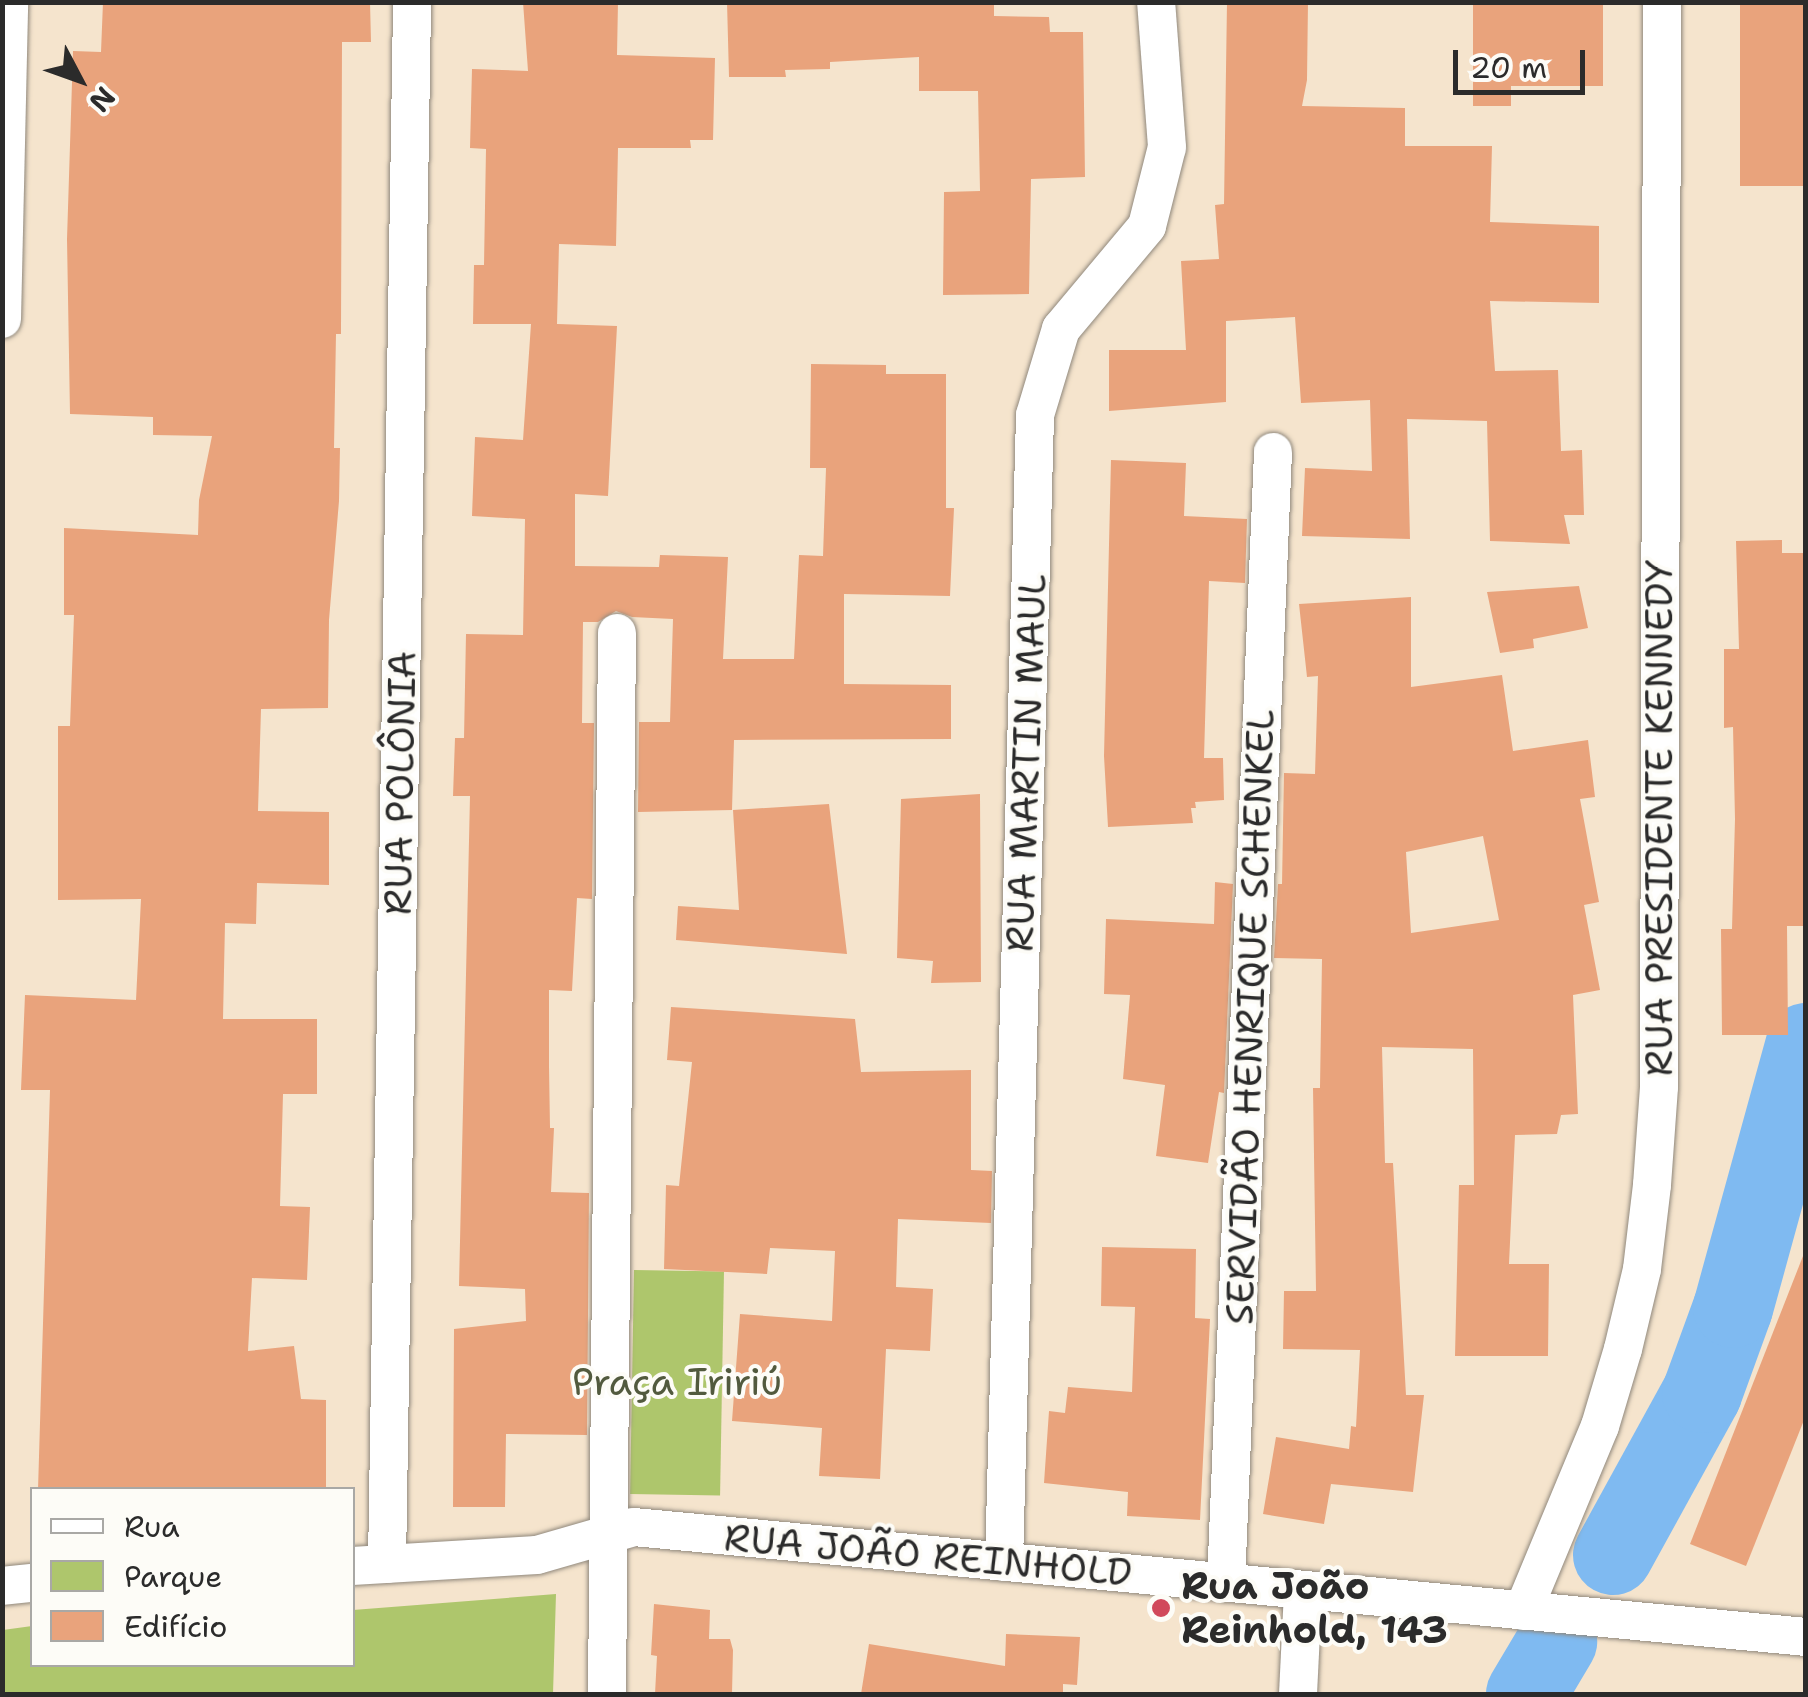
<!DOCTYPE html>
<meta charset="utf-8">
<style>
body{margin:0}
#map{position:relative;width:1808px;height:1697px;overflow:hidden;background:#f5e4cd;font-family:"Shantell Sans",sans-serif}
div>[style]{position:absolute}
.green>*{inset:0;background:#aec66c;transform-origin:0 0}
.river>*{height:80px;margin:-40px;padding:0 40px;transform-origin:40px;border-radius:40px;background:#7fbaf1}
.building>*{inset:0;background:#e9a37c;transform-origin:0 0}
.roads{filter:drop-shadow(0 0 2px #90887c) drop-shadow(0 0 2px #90887c)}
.minor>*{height:38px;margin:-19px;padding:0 19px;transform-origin:19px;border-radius:19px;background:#fff}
.dots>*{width:28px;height:28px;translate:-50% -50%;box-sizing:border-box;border:5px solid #fdfcf7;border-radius:50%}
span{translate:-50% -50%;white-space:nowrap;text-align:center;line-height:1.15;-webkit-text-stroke:8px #fdfcf7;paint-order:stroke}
.street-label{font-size:38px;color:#2b2b2b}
.park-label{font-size:38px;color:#525a3e}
.poi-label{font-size:38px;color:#2b2b2b;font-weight:700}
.left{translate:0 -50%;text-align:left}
.frame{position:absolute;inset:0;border:5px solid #2b2b2b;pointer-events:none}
.legend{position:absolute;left:30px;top:1487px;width:325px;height:180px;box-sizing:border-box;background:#fdfcf7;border:2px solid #a9a8a5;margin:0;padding:12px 18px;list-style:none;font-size:30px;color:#2b2b2b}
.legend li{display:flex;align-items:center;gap:20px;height:50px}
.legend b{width:50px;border:2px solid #a9a8a5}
.north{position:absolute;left:30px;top:30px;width:100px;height:100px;-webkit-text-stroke:8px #fdfcf7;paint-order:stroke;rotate:131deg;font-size:28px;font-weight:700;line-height:40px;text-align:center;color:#2b2b2b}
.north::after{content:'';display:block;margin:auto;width:35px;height:45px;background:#2b2b2b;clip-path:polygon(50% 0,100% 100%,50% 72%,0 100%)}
.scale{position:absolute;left:1453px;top:50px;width:132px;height:45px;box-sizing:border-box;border:5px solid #2b2b2b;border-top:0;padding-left:12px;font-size:30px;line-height:35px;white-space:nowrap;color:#2b2b2b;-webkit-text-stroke:8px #fdfcf7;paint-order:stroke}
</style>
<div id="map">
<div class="green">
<i style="left:634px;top:1270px;width:90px;height:224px;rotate:1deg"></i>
<i style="clip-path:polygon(556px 1594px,553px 1694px,3px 1694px,3px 1630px,32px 1626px,32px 1664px,352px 1664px,353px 1610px)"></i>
</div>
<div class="river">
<i style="left:1613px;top:1555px;width:185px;rotate:-61.2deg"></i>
<i style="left:1702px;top:1393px;width:90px;rotate:-70deg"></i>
<i style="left:1733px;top:1308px;width:275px;rotate:-74.6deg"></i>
<i style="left:1526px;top:1694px;width:61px;rotate:-59.2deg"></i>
</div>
<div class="building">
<i style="clip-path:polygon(103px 2px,370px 2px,371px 42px,342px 42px,341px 334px,336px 334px,334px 448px,340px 448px,339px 501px,329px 620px,328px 708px,261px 709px,258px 811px,329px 812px,329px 885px,257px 883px,256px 924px,225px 923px,223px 1019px,317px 1019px,317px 1094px,283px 1094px,280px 1206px,310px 1207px,307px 1280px,252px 1278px,248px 1351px,294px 1346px,301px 1399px,326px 1400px,326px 1490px,38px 1490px,50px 1090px,21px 1090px,25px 995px,136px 1000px,141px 899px,58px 900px,58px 726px,70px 726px,74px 615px,64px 615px,64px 528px,198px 535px,199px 500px,212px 436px,153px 435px,153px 417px,70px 414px,67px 239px,73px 51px,101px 52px)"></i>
<i style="clip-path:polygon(523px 2px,618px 2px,617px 55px,715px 58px,713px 140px,690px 140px,691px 148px,618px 148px,616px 246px,559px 244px,557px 324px,617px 326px,608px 496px,575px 494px,575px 566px,659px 567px,660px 555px,728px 557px,723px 659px,794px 659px,799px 555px,823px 556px,826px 468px,810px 468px,811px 364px,886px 365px,886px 374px,946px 374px,946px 508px,954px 508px,950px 596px,844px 594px,844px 684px,951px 685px,951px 739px,734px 740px,732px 810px,638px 812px,639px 722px,670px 722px,673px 619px,632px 617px,616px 611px,598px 622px,583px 622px,582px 723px,594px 723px,592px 899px,577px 898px,572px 991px,549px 990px,549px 1066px,550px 1128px,554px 1128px,551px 1192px,589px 1193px,587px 1435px,506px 1434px,505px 1507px,453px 1507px,454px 1329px,526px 1321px,525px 1289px,459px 1286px,470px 796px,453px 796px,455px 738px,464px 738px,466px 634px,523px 635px,525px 519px,472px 516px,475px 437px,523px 440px,531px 324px,473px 324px,474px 265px,484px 265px,486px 149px,470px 148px,472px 69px,528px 71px)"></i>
<i style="clip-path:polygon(727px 2px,994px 2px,994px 16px,1049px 17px,1050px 32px,1083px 32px,1085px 177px,1031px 179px,1029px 294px,943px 295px,944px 192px,980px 191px,978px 91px,919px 91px,919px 57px,830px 62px,830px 69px,785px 70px,786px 77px,729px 77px)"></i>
<i style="clip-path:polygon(1227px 2px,1308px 2px,1307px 80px,1302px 106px,1405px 108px,1405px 146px,1492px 146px,1490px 222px,1599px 226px,1599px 303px,1490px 301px,1495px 371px,1558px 370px,1561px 451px,1582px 450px,1584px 515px,1564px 515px,1570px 544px,1490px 541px,1487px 421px,1407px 419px,1410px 539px,1302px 536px,1305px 468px,1372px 471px,1370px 400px,1301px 403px,1295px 317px,1226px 321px,1226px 402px,1109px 411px,1109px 350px,1186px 350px,1181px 261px,1219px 259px,1215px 205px,1224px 204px)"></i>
<i style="clip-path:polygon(1473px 2px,1603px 2px,1603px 86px,1511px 86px,1511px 106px,1473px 106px)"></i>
<i style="left:1740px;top:2px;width:66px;height:184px"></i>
<i style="clip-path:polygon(1111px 460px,1186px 463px,1184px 516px,1247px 519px,1245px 583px,1209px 581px,1204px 758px,1223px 758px,1224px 800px,1195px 802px,1196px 808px,1191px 808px,1193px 823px,1108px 827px,1104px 756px)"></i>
<i style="clip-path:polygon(1782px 540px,1782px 553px,1806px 553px,1806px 926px,1787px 926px,1788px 1035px,1722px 1035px,1721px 929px,1732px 929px,1735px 819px,1733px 727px,1724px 728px,1724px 649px,1739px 649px,1736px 541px)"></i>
<i style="clip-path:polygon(1579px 586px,1588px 628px,1533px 639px,1534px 648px,1500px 653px,1487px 592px)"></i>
<i style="clip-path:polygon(evenodd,1411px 597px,1411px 687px,1502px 675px,1513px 751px,1588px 740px,1595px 797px,1580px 799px,1599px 902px,1584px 905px,1600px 990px,1573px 995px,1578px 1114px,1561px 1115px,1557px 1134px,1515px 1135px,1509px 1264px,1549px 1264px,1548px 1356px,1455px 1356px,1459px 1185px,1474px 1185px,1473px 1049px,1382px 1047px,1385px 1163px,1393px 1163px,1406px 1395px,1424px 1395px,1413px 1492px,1331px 1484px,1324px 1524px,1263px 1514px,1276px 1437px,1349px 1449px,1351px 1426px,1356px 1427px,1360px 1350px,1283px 1349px,1284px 1291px,1316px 1291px,1313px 1088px,1320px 1088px,1322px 959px,1274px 958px,1278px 884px,1282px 884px,1284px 773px,1315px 774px,1318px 676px,1307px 677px,1299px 604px,1411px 597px,1483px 836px,1499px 920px,1411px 933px,1406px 852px,1483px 836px)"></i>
<i style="clip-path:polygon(980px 794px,981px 982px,931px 983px,933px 961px,897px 958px,901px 799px)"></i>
<i style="clip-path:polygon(829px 804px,847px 954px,676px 940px,678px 906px,739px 910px,733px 810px)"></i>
<i style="clip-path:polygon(1215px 882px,1233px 884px,1224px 1093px,1219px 1092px,1208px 1163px,1156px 1156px,1165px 1085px,1123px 1079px,1130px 995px,1104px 994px,1106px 919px,1214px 924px)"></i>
<i style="clip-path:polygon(671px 1007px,855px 1019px,861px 1072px,971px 1070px,971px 1170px,992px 1171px,991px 1223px,898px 1219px,896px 1287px,933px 1289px,930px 1351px,886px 1349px,880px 1479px,819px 1476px,822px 1428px,732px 1421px,740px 1314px,832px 1321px,835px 1251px,770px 1248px,767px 1274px,664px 1269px,666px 1185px,679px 1186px,692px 1062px,667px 1060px)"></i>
<i style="clip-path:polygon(1102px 1247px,1196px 1249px,1195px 1318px,1210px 1319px,1200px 1520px,1127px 1516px,1128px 1492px,1044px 1483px,1049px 1411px,1065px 1413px,1068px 1387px,1132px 1392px,1135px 1307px,1101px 1306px)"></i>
<i style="clip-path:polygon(1803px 1256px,1806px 1415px,1746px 1566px,1690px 1544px)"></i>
<i style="clip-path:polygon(654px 1604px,710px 1610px,709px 1639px,730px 1639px,733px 1650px,732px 1694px,655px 1694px,657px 1656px,651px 1655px)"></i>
<i style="clip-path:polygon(1006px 1634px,1080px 1637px,1077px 1685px,1063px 1684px,1063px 1694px,861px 1694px,869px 1644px,1005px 1666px)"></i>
</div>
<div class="roads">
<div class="minor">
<i style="left:2px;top:319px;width:317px;rotate:-88.7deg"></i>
<i style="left:1004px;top:1562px;width:1147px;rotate:-88.45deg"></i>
<i style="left:1035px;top:415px;width:90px;rotate:-73.2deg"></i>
<i style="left:1061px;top:329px;width:134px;rotate:-50.1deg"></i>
<i style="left:1147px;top:226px;width:81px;rotate:-75.8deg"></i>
<i style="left:1167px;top:147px;width:145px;rotate:-94.3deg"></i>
<i style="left:387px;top:1564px;width:1562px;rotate:-89.08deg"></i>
<i style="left:352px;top:1566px;width:185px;rotate:-3.4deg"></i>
<i style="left:537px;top:1555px;width:101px;rotate:-16.1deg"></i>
<i style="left:634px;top:1527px;width:1177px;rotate:5.36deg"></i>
<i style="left:1226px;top:1583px;width:1132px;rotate:-87.62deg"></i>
<i style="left:2px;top:1586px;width:30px;rotate:-6deg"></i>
<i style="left:1523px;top:1611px;width:200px;rotate:-67.4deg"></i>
<i style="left:1600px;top:1426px;width:80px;rotate:-73.4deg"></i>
<i style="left:1623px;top:1349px;width:82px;rotate:-76.6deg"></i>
<i style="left:1642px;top:1269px;width:85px;rotate:-83.2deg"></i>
<i style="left:1652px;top:1185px;width:98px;rotate:-85.9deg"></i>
<i style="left:1659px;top:1087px;width:1085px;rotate:-89.84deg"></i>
<i style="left:607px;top:1694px;width:1061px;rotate:-89.46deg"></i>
<i style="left:1298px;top:1694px;width:104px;rotate:-87.2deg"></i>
</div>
</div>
<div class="dots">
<i style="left:1161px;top:1608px;background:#d1495b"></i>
</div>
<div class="street-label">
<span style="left:1026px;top:763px;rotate:-88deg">RUA MARTIN MAUL</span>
<span style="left:400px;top:783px;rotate:-89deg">RUA POLÔNIA</span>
<span style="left:1659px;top:818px;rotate:-90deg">RUA PRESIDENTE KENNEDY</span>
<span style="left:1250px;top:1017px;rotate:-88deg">SERVIDÃO HENRIQUE SCHENKEL</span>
<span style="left:928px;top:1555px;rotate:5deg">RUA JOÃO REINHOLD</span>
</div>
<div class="park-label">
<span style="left:677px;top:1382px">Praça Iririú</span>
</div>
<div class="poi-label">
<span class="left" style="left:1181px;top:1608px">Rua João<br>Reinhold, 143</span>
</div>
<div class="frame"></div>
<ul class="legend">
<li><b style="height:12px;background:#fff"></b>Rua</li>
<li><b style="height:28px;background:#aec66c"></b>Parque</li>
<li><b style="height:28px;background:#e9a37c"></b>Edifício</li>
</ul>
<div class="north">N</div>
<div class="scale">20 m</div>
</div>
